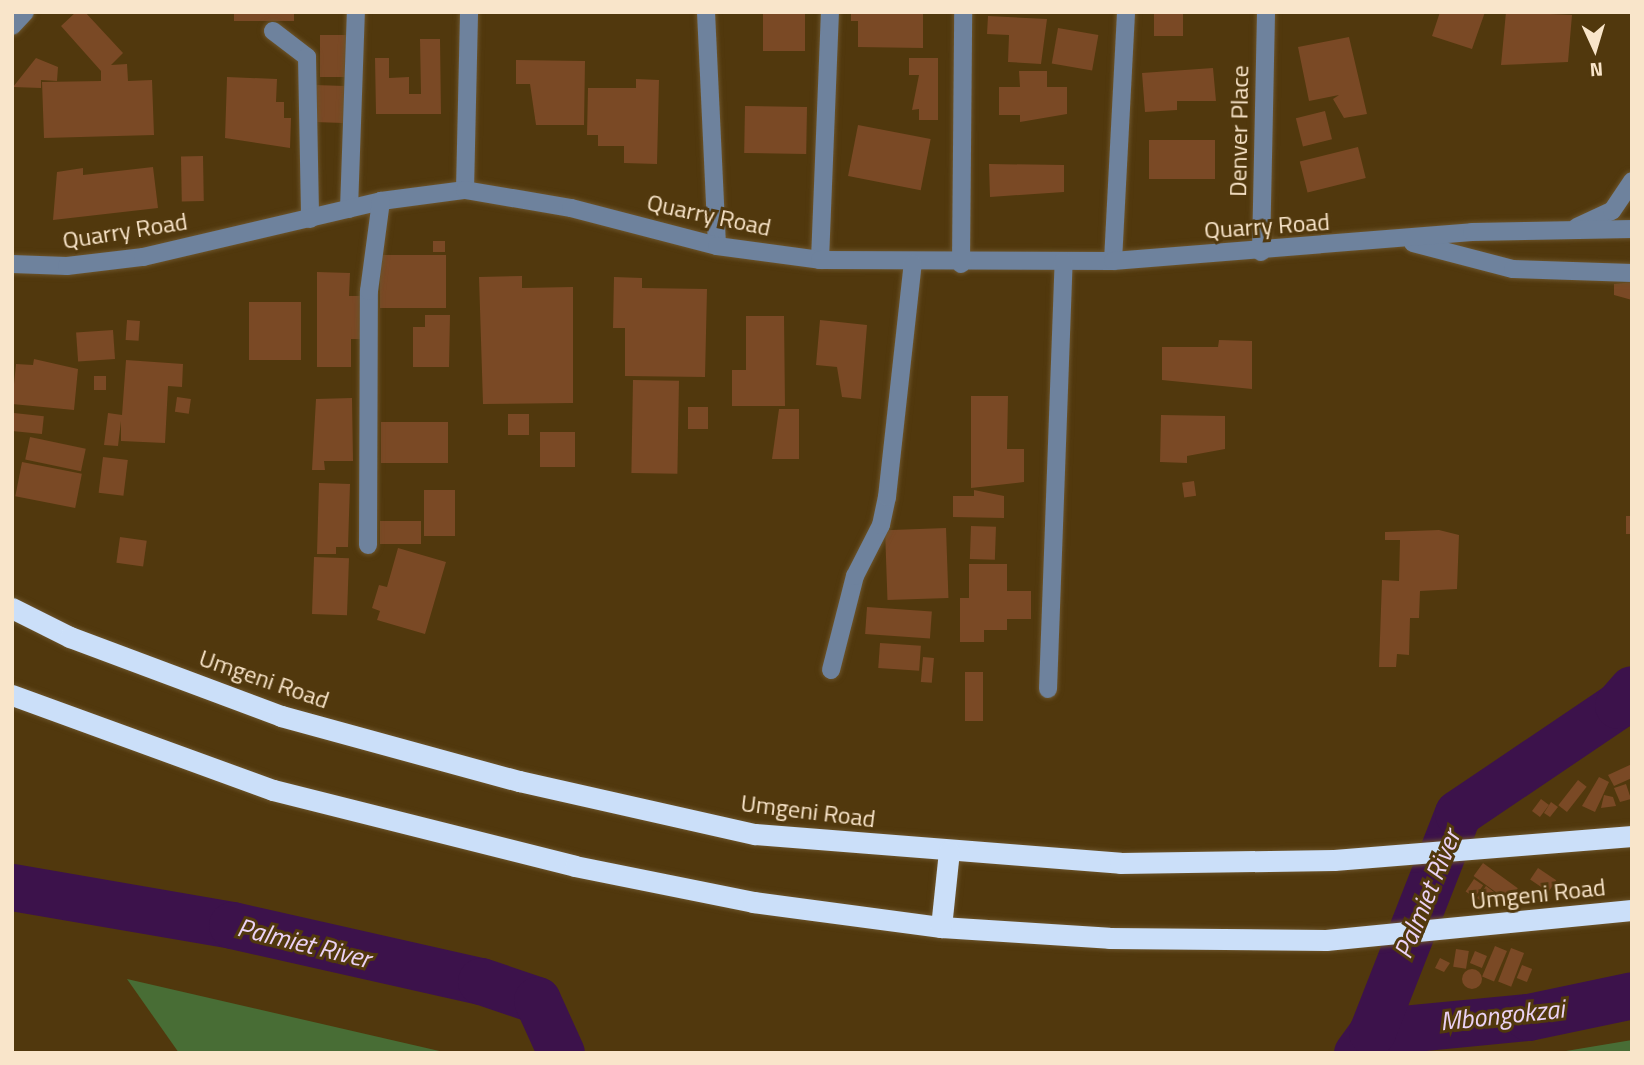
<!DOCTYPE html>
<style>
body{margin:0}
#map{position:relative;width:1644px;height:1065px;overflow:hidden;background:#51380d;font-family:"Titillium Web",sans-serif}
div>[style]{position:absolute}
.green>*{inset:0;background:#486d35}
.river>*{height:47px;margin:-23.5px;padding:0 23.5px;transform-origin:23.5px;border-radius:23.5px;background:#3c124b}
.building>*{inset:0;background:#7a4925;transform-origin:0 0}
.round{border-radius:50%}
.roads{filter:drop-shadow(0 0 2px #6c542b) drop-shadow(0 0 2px #6c542b)}
.minor>*{height:18px;margin:-9px;padding:0 9px;transform-origin:9px;border-radius:9px;background:#6e829d}
.highway>*{height:21px;margin:-10.5px;padding:0 10.5px;transform-origin:10.5px;border-radius:10.5px;background:#cbdff9}
span{translate:-50% -50%;white-space:nowrap;text-align:center;line-height:1.15;-webkit-text-stroke:6px #51380d;paint-order:stroke}
.street-label{font-size:24px;color:#f9e5ca}
.water-label{font-size:26px;color:#ebd2f5;font-style:italic}
.frame{position:absolute;inset:0;border:14px solid #f9e5ca;pointer-events:none}
.north{position:absolute;left:1560px;top:14px;width:70px;height:70px;-webkit-text-stroke:5px #51380d;paint-order:stroke;rotate:176deg;font-size:19px;font-weight:700;line-height:28px;text-align:center;color:#f9e5ca}
.north::after{content:'';display:block;margin:auto;width:24px;height:32px;background:#f9e5ca;clip-path:polygon(50% 0,100% 100%,50% 72%,0 100%)}
</style>
<div id="map">
<div class="green">
<i style="clip-path:polygon(127px 979px,448px 1053px,179px 1053px)"></i>
<i style="clip-path:polygon(1632px 1040px,1632px 1053px,1554px 1053px)"></i>
</div>
<div class="river">
<i style="left:12px;top:887px;width:223px;rotate:9.8deg"></i>
<i style="left:232px;top:925px;width:255px;rotate:12.7deg"></i>
<i style="left:481px;top:981px;width:59px;rotate:18.7deg"></i>
<i style="left:537px;top:1000px;width:58px;rotate:65.6deg"></i>
<i style="left:1372px;top:1032px;width:157px;rotate:-5.5deg"></i>
<i style="left:1528px;top:1017px;width:106px;rotate:-11.9deg"></i>
<i style="left:1357px;top:1053px;width:26px;rotate:-54deg"></i>
<i style="left:1372px;top:1032px;width:235px;rotate:-68.6deg"></i>
<i style="left:1458px;top:813px;width:193px;rotate:-34deg"></i>
<i style="left:1618px;top:705px;width:21px;rotate:-49deg"></i>
</div>
<div class="building">
<i style="clip-path:polygon(76px 12px,85px 12px,123px 53px,111px 65px,127px 64px,128px 81px,152px 80px,154px 135px,44px 138px,42px 82px,101px 81px,101px 71px,61px 26px)"></i>
<i style="left:234px;top:12px;width:60px;height:9px"></i>
<i style="left:763px;top:12px;width:42px;height:39px"></i>
<i style="clip-path:polygon(851px 12px,923px 12px,923px 48px,858px 47px,858px 21px,851px 21px)"></i>
<i style="left:1154px;top:12px;width:29px;height:24px"></i>
<i style="clip-path:polygon(1440px 12px,1485px 12px,1472px 49px,1432px 36px)"></i>
<i style="clip-path:polygon(1506px 12px,1572px 15px,1568px 62px,1501px 65px)"></i>
<i style="clip-path:polygon(988px 16px,1047px 19px,1041px 64px,1008px 62px,1009px 35px,987px 34px)"></i>
<i style="left:1058px;top:28px;width:41px;height:36px;rotate:10deg"></i>
<i style="left:320px;top:35px;width:28px;height:42px"></i>
<i style="clip-path:polygon(1349px 37px,1367px 114px,1344px 118px,1333px 99px,1339px 95px,1309px 101px,1298px 47px)"></i>
<i style="clip-path:polygon(420px 39px,440px 39px,441px 114px,376px 114px,375px 58px,389px 58px,389px 78px,409px 77px,409px 94px,421px 94px)"></i>
<i style="clip-path:polygon(36px 58px,58px 67px,57px 81px,41px 80px,41px 88px,13px 87px)"></i>
<i style="clip-path:polygon(909px 58px,938px 58px,938px 120px,919px 120px,919px 109px,912px 110px,919px 75px,909px 75px)"></i>
<i style="clip-path:polygon(516px 60px,585px 61px,584px 125px,536px 125px,530px 84px,516px 84px)"></i>
<i style="clip-path:polygon(1213px 68px,1216px 101px,1177px 101px,1177px 110px,1145px 112px,1142px 73px)"></i>
<i style="clip-path:polygon(1019px 71px,1047px 71px,1047px 87px,1067px 87px,1067px 114px,1020px 122px,1020px 115px,999px 115px,999px 87px,1020px 87px)"></i>
<i style="clip-path:polygon(227px 77px,277px 79px,276px 102px,284px 102px,284px 118px,291px 118px,290px 148px,225px 138px)"></i>
<i style="clip-path:polygon(636px 79px,659px 80px,657px 164px,624px 163px,624px 146px,598px 146px,598px 135px,587px 135px,588px 88px,636px 88px)"></i>
<i style="left:315px;top:85px;width:30px;height:37px;rotate:2deg"></i>
<i style="left:745px;top:106px;width:62px;height:47px;rotate:1deg"></i>
<i style="left:1325px;top:111px;width:29px;height:30px;rotate:76deg"></i>
<i style="left:858px;top:125px;width:74px;height:52px;rotate:11deg"></i>
<i style="left:1149px;top:140px;width:66px;height:39px"></i>
<i style="left:1358px;top:147px;width:32px;height:60px;rotate:76deg"></i>
<i style="left:203px;top:156px;width:45px;height:22px;rotate:89deg"></i>
<i style="clip-path:polygon(989px 164px,1064px 165px,1064px 192px,990px 197px)"></i>
<i style="clip-path:polygon(153px 167px,158px 208px,53px 220px,57px 172px,83px 168px,83px 175px)"></i>
<i style="left:433px;top:241px;width:12px;height:11px"></i>
<i style="left:380px;top:255px;width:66px;height:53px"></i>
<i style="clip-path:polygon(317px 272px,350px 273px,349px 296px,362px 296px,361px 339px,351px 339px,351px 367px,317px 367px)"></i>
<i style="clip-path:polygon(522px 276px,522px 288px,573px 287px,573px 403px,483px 404px,479px 277px)"></i>
<i style="clip-path:polygon(614px 277px,642px 278px,642px 288px,707px 289px,705px 377px,625px 376px,625px 328px,613px 328px)"></i>
<i style="clip-path:polygon(1632px 282px,1632px 300px,1614px 295px,1614px 284px)"></i>
<i style="left:249px;top:302px;width:52px;height:58px"></i>
<i style="clip-path:polygon(425px 315px,450px 315px,449px 367px,413px 367px,413px 327px,425px 327px)"></i>
<i style="clip-path:polygon(746px 316px,784px 316px,785px 406px,732px 406px,732px 370px,746px 370px)"></i>
<i style="left:127px;top:320px;width:13px;height:20px;rotate:4deg"></i>
<i style="clip-path:polygon(820px 320px,867px 325px,861px 399px,842px 397px,837px 367px,816px 365px)"></i>
<i style="left:113px;top:330px;width:29px;height:37px;rotate:86deg"></i>
<i style="clip-path:polygon(1219px 340px,1252px 341px,1252px 389px,1162px 380px,1162px 347px,1218px 347px)"></i>
<i style="clip-path:polygon(34px 359px,78px 369px,74px 410px,12px 404px,16px 364px,33px 365px)"></i>
<i style="clip-path:polygon(126px 360px,183px 364px,182px 387px,168px 386px,165px 443px,121px 441px,121px 421px,118px 446px,104px 445px,108px 413px,122px 415px)"></i>
<i style="left:94px;top:376px;width:12px;height:14px"></i>
<i style="left:633px;top:380px;width:46px;height:93px;rotate:1deg"></i>
<i style="clip-path:polygon(971px 396px,1008px 396px,1007px 449px,1024px 449px,1024px 482px,971px 488px)"></i>
<i style="left:177px;top:397px;width:14px;height:15px;rotate:8deg"></i>
<i style="clip-path:polygon(352px 398px,353px 461px,324px 461px,325px 470px,312px 470px,316px 399px)"></i>
<i style="left:688px;top:407px;width:20px;height:22px"></i>
<i style="clip-path:polygon(779px 409px,799px 409px,799px 459px,772px 459px)"></i>
<i style="left:14px;top:413px;width:30px;height:18px;rotate:6deg"></i>
<i style="left:529px;top:414px;width:21px;height:21px;rotate:90deg"></i>
<i style="clip-path:polygon(1161px 415px,1225px 416px,1225px 449px,1187px 456px,1187px 463px,1160px 462px)"></i>
<i style="left:448px;top:422px;width:41px;height:67px;rotate:90deg"></i>
<i style="left:540px;top:432px;width:35px;height:35px"></i>
<i style="left:30px;top:437px;width:57px;height:23px;rotate:12deg"></i>
<i style="left:103px;top:457px;width:25px;height:36px;rotate:7deg"></i>
<i style="left:22px;top:462px;width:61px;height:35px;rotate:11deg"></i>
<i style="left:1194px;top:481px;width:15px;height:12px;rotate:82deg"></i>
<i style="clip-path:polygon(319px 483px,350px 484px,348px 547px,336px 547px,336px 554px,317px 554px)"></i>
<i style="left:424px;top:490px;width:31px;height:46px"></i>
<i style="clip-path:polygon(974px 490px,1004px 496px,1004px 518px,953px 517px,953px 496px,974px 496px)"></i>
<i style="left:1626px;top:516px;width:6px;height:18px"></i>
<i style="left:380px;top:521px;width:41px;height:23px"></i>
<i style="left:971px;top:526px;width:25px;height:33px;rotate:2deg"></i>
<i style="left:946px;top:528px;width:70px;height:61px;rotate:88deg"></i>
<i style="clip-path:polygon(1439px 530px,1459px 535px,1457px 589px,1420px 591px,1419px 618px,1410px 618px,1409px 655px,1397px 654px,1396px 667px,1379px 667px,1382px 580px,1399px 581px,1400px 540px,1385px 540px,1385px 532px)"></i>
<i style="left:120px;top:537px;width:27px;height:26px;rotate:8deg"></i>
<i style="clip-path:polygon(398px 548px,446px 562px,425px 634px,377px 620px,380px 611px,372px 608px,379px 585px,387px 587px)"></i>
<i style="left:314px;top:557px;width:35px;height:57px;rotate:2deg"></i>
<i style="clip-path:polygon(969px 564px,1007px 564px,1007px 591px,1031px 591px,1031px 619px,1007px 619px,1007px 630px,984px 630px,984px 642px,960px 642px,960px 598px,969px 598px)"></i>
<i style="left:867px;top:607px;width:65px;height:27px;rotate:4deg"></i>
<i style="left:880px;top:643px;width:41px;height:25px;rotate:4deg"></i>
<i style="left:923px;top:657px;width:11px;height:25px;rotate:5deg"></i>
<i style="left:965px;top:672px;width:18px;height:49px"></i>
<i style="clip-path:polygon(1632px 764px,1632px 778px,1614px 786px,1608px 775px)"></i>
<i style="clip-path:polygon(1599px 777px,1609px 782px,1595px 812px,1582px 806px)"></i>
<i style="left:1578px;top:780px;width:11px;height:32px;rotate:38deg"></i>
<i style="clip-path:polygon(1626px 784px,1631px 799px,1620px 802px,1614px 788px)"></i>
<i style="clip-path:polygon(1604px 795px,1613px 797px,1616px 806px,1601px 808px)"></i>
<i style="left:1541px;top:799px;width:10px;height:15px;rotate:37deg"></i>
<i style="clip-path:polygon(1551px 802px,1558px 807px,1550px 817px,1544px 813px)"></i>
<i style="left:1483px;top:863px;width:43px;height:16px;rotate:36deg"></i>
<i style="left:1538px;top:868px;width:22px;height:14px;rotate:34deg"></i>
<i style="left:1474px;top:879px;width:11px;height:15px;rotate:34deg"></i>
<i style="left:1486px;top:886px;width:10px;height:15px;rotate:37deg"></i>
<i style="left:1495px;top:946px;width:13px;height:33px;rotate:23deg"></i>
<i style="left:1511px;top:948px;width:14px;height:36px;rotate:21deg"></i>
<i style="left:1456px;top:949px;width:13px;height:18px;rotate:9deg"></i>
<i style="left:1475px;top:951px;width:13px;height:13px;rotate:23deg"></i>
<i style="clip-path:polygon(1440px 958px,1450px 963px,1444px 972px,1435px 968px)"></i>
<i style="left:1522px;top:965px;width:11px;height:14px;rotate:22deg"></i>
<i class="round" style="left:1462px;top:969px;width:20px;height:20px"></i>
</div>
<div class="roads">
<div class="minor">
<i style="left:706px;top:12px;width:234px;rotate:87.3deg"></i>
<i style="left:12px;top:26px;width:19px;rotate:-47deg"></i>
<i style="left:273px;top:31px;width:43px;rotate:37.4deg"></i>
<i style="left:307px;top:57px;width:162px;rotate:88.9deg"></i>
<i style="left:465px;top:190px;width:178px;rotate:-88.7deg"></i>
<i style="left:349px;top:209px;width:197px;rotate:-88deg"></i>
<i style="left:1577px;top:227px;width:38px;rotate:-25deg"></i>
<i style="left:1612px;top:211px;width:36px;rotate:-56deg"></i>
<i style="left:1413px;top:243px;width:103px;rotate:14.6deg"></i>
<i style="left:1513px;top:269px;width:119px;rotate:1.9deg"></i>
<i style="left:1261px;top:252px;width:240px;rotate:-88.8deg"></i>
<i style="left:820px;top:260px;width:248px;rotate:-87.7deg"></i>
<i style="left:1113px;top:261px;width:249px;rotate:-87deg"></i>
<i style="left:12px;top:264px;width:55px;rotate:2.1deg"></i>
<i style="left:67px;top:266px;width:77px;rotate:-6.8deg"></i>
<i style="left:143px;top:257px;width:244px;rotate:-13.2deg"></i>
<i style="left:381px;top:201px;width:85px;rotate:-7.5deg"></i>
<i style="left:465px;top:190px;width:108px;rotate:9.6deg"></i>
<i style="left:571px;top:208px;width:151px;rotate:14.6deg"></i>
<i style="left:717px;top:246px;width:104px;rotate:7.7deg"></i>
<i style="left:820px;top:260px;width:293px;rotate:0.2deg"></i>
<i style="left:1113px;top:261px;width:360px;rotate:-4.6deg"></i>
<i style="left:1472px;top:232px;width:160px;rotate:-1.1deg"></i>
<i style="left:961px;top:264px;width:252px;rotate:-89.5deg"></i>
<i style="left:368px;top:545px;width:254px;rotate:-89.8deg"></i>
<i style="left:369px;top:291px;width:91px;rotate:-82.4deg"></i>
<i style="left:831px;top:670px;width:97px;rotate:-75.7deg"></i>
<i style="left:855px;top:576px;width:57px;rotate:-63deg"></i>
<i style="left:881px;top:525px;width:29px;rotate:-78deg"></i>
<i style="left:887px;top:497px;width:235px;rotate:-83.7deg"></i>
<i style="left:1048px;top:689px;width:428px;rotate:-87.9deg"></i>
</div>
<div class="highway">
<i style="left:12px;top:608px;width:65px;rotate:26.6deg"></i>
<i style="left:70px;top:637px;width:225px;rotate:20.5deg"></i>
<i style="left:281px;top:716px;width:247px;rotate:15.3deg"></i>
<i style="left:519px;top:781px;width:242px;rotate:12.7deg"></i>
<i style="left:755px;top:834px;width:366px;rotate:4.5deg"></i>
<i style="left:1120px;top:863px;width:214px;rotate:-0.8deg"></i>
<i style="left:1334px;top:860px;width:299px;rotate:-4.6deg"></i>
<i style="left:12px;top:695px;width:278px;rotate:20deg"></i>
<i style="left:273px;top:790px;width:311px;rotate:14.1deg"></i>
<i style="left:575px;top:866px;width:182px;rotate:11.4deg"></i>
<i style="left:753px;top:902px;width:190px;rotate:7.6deg"></i>
<i style="left:941px;top:927px;width:168px;rotate:3.7deg"></i>
<i style="left:1109px;top:938px;width:217px;rotate:0.5deg"></i>
<i style="left:1326px;top:940px;width:307px;rotate:-5.6deg"></i>
<i style="left:941px;top:927px;width:76px;rotate:-84deg"></i>
</div>
</div>
<div class="street-label">
<span style="left:1239px;top:131px;rotate:-89deg">Denver Place</span>
<span style="left:709px;top:215px;rotate:12deg">Quarry Road</span>
<span style="left:1267px;top:226px;rotate:-4deg">Quarry Road</span>
<span style="left:125px;top:231px;rotate:-9deg">Quarry Road</span>
<span style="left:264px;top:679px;rotate:19deg">Umgeni Road</span>
<span style="left:808px;top:811px;rotate:7deg">Umgeni Road</span>
<span style="left:1538px;top:894px;rotate:-6deg">Umgeni Road</span>
</div>
<div class="water-label">
<span style="left:1427px;top:894px;rotate:-68deg">Palmiet River</span>
<span style="left:304px;top:943px;rotate:14deg">Palmiet River</span>
<span style="left:1502px;top:1015px;rotate:-6deg">Mbongokzai</span>
</div>
<div class="frame"></div>
<div class="north">N</div>
</div>
